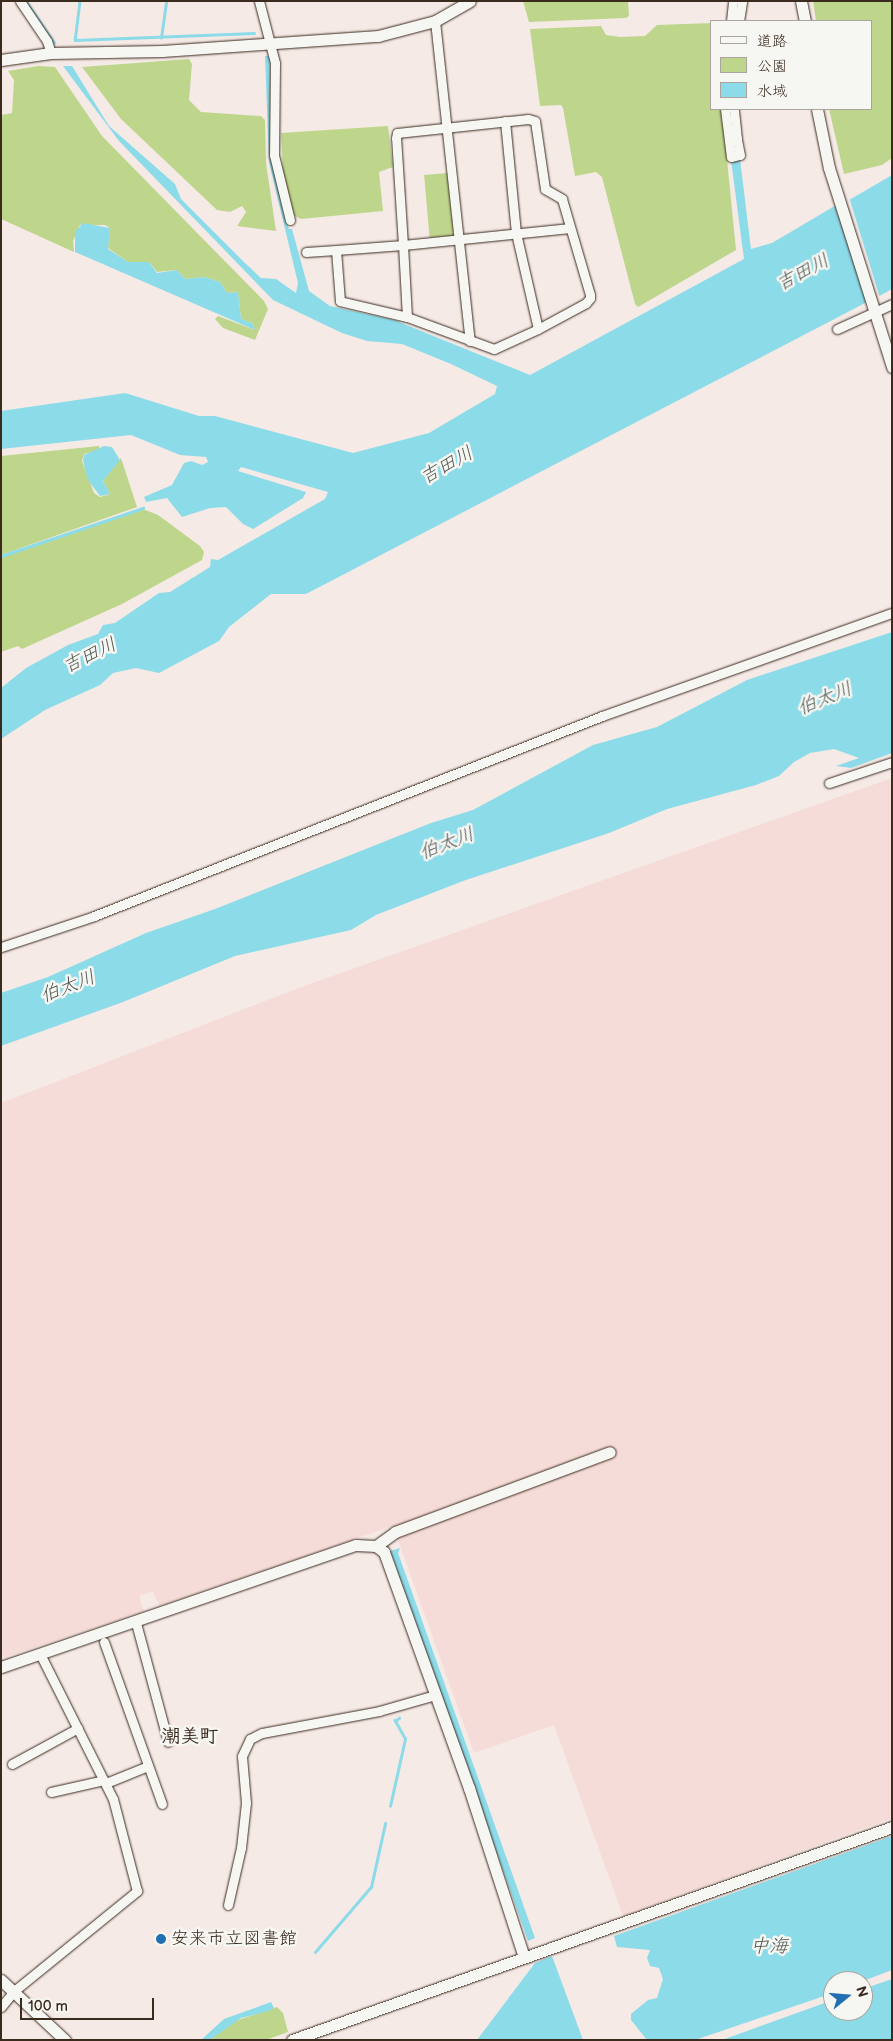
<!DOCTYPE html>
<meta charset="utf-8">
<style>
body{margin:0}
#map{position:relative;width:893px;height:2041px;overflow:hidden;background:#f6eae6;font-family:"Balsamiq Sans","Klee One",sans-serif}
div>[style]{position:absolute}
.built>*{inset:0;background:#f6dcd8}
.green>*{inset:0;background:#bed68c;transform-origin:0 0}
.water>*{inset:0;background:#8cdbe9}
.pier>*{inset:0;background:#f6eae6}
.stream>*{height:2.5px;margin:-1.25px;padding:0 1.25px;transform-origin:1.25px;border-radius:1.25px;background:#8cdbe9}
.roads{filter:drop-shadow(0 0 1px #3b2a1e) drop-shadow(0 0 1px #3b2a1e)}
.minor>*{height:9px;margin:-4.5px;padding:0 4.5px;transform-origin:4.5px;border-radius:4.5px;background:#f6f6f2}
.tertiary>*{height:11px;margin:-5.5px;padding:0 5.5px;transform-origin:5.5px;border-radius:5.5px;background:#f6f6f2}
.dots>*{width:14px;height:14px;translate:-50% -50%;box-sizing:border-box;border:2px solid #f6f6f2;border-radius:50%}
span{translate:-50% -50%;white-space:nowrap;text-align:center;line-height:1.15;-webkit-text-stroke:5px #f6f6f2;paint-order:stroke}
.poi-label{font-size:18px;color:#3b2a1e}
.left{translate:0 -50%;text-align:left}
.water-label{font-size:19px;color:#4f5651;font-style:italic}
.neighbourhood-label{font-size:19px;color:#3b2a1e;font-weight:700}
.frame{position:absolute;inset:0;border:2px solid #3b2a1e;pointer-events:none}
.legend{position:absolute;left:710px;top:20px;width:162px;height:90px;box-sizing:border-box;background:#f6f6f2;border:1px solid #aba49d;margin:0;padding:6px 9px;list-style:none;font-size:15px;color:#3b2a1e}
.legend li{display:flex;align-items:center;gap:10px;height:25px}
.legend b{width:25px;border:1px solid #aba49d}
.north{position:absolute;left:823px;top:1971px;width:50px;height:50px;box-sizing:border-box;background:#f6f6f2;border:1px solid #aba49d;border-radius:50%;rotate:73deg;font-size:14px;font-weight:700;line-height:20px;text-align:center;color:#3b2a1e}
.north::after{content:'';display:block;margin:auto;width:18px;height:22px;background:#1f6fb2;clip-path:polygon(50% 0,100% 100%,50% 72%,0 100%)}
.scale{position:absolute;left:20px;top:1998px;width:134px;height:22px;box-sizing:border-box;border:2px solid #3b2a1e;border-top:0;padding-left:6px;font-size:15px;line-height:18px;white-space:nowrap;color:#3b2a1e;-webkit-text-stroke:4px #f6f6f2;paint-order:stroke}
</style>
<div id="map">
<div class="built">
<i style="clip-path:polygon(892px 778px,892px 1818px,623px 1916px,554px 1725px,474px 1753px,393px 1526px,159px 1606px,153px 1591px,139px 1596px,144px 1611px,6px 1657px,1px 1656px,1px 1103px,304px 986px)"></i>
</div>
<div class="green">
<i style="clip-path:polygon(523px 1px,628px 1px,629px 16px,626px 18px,529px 22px)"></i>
<i style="clip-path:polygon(813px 1px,892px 1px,892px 158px,882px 165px,844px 174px,829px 109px,872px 109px,872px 21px,816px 21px)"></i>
<i style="clip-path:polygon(712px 23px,712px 109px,722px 109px,736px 250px,638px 307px,635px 304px,602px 177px,596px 172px,575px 176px,563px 108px,561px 105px,540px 106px,530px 29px,601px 26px,606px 35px,620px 37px,645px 36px,657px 25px)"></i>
<i style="clip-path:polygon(189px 59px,192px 64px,189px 100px,201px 112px,261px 116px,265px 120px,266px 163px,276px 231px,237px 226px,246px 212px,242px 206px,230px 212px,217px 210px,121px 119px,82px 67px)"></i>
<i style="clip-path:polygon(38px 66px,55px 67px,102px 136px,264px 301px,268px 309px,255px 340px,223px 328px,215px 319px,218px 316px,255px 330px,252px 323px,241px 319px,238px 292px,227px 293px,220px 282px,204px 277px,185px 279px,177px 270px,157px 272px,149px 262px,128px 262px,108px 248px,110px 228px,105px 225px,80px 225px,73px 241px,74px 252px,1px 219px,1px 115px,12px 113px,14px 80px,8px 71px)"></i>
<i style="clip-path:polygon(388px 126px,393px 167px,379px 172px,383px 211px,301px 219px,293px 215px,283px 172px,281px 133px)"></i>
<i style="left:448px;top:173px;width:63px;height:24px;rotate:85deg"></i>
<i style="clip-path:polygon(99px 446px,100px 450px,84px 454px,82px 461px,94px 493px,100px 497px,110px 494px,103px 481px,121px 458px,137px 507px,1px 555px,1px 456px)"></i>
<i style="clip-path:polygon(143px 509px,158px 515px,200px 546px,204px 552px,202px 560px,122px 604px,22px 649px,18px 646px,1px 652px,1px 557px)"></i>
<i style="clip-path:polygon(277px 2007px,283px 2013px,288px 2032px,266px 2040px,210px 2040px,232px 2022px)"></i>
</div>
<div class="water">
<i style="clip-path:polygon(265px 56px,270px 56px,270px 148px,285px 219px,289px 229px,292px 229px,309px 291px,330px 306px,394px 320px,530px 375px,744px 259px,731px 160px,740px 159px,751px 249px,772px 243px,838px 204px,869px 301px,306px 594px,271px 594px,229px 627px,219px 641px,159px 673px,136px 668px,113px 673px,100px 685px,45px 710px,1px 739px,1px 688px,26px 668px,68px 645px,98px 634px,103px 625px,115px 623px,159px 593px,170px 592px,210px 567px,211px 559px,218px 560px,325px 499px,328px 492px,241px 467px,238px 471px,306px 492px,303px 498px,253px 529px,243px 524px,226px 507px,210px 508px,182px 517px,167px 498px,146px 502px,144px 497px,172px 485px,184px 463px,191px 461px,202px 465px,208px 462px,206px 457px,180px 455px,131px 435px,1px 449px,1px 411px,125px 393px,199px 416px,215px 416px,353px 453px,429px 433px,495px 394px,497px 386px,451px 364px,402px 344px,367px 341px,342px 333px,273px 300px,119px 141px,63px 66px,72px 66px,109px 126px,175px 184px,181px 199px,244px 262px,261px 278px,276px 279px,296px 293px,298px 283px,269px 162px)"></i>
<i style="clip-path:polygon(892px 175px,892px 289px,874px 299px,844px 203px)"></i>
<i style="clip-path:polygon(83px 223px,110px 228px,108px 249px,128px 262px,149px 262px,157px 273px,177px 270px,185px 279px,204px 277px,220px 282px,227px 293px,238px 292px,241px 319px,252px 323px,255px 330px,75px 252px,75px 232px)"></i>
<i style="clip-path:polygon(104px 446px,112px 447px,120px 460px,103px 481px,110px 494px,100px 496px,88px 480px,83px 461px,84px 455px)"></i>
<i style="clip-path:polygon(892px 632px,892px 753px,851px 768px,836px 766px,859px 758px,834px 749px,810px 753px,794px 762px,779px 776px,756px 785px,667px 809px,609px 833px,463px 881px,376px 915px,351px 930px,235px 956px,123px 1002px,1px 1046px,1px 993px,48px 977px,146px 933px,215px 909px,431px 823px,473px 810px,593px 745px,657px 727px,747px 680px)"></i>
<i style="clip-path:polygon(400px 1548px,398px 1553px,535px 1938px,528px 1941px,390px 1551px)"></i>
<i style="clip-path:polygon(892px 1836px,892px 1970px,863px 1981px,833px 1981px,833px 1993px,695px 2040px,647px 2040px,631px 2020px,631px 2014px,648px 2000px,657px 1998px,663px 1979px,659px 1968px,650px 1966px,647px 1958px,650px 1950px,617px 1947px,614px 1936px)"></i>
<i style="clip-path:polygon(552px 1956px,583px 2040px,477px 2040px,535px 1963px)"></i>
<i style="clip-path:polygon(892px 1979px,892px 2040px,722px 2040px,833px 2000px,833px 2011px,863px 2011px,863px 1989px)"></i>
<i style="clip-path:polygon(271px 2002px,274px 2008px,269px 2011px,241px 2018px,210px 2040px,201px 2040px,224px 2019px)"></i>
</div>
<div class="pier">
<i style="clip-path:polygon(849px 197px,880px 298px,874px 301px,842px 201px)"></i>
</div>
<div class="stream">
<i style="left:26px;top:1px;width:50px;rotate:55.7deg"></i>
<i style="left:80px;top:1px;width:39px;rotate:97deg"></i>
<i style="left:75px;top:40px;width:179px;rotate:-2.2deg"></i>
<i style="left:161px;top:38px;width:37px;rotate:-82deg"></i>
<i style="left:1px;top:556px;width:150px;rotate:-18.7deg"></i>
<i style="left:390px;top:1806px;width:69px;rotate:-77.4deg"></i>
<i style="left:405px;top:1739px;width:21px;rotate:-119deg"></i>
<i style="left:395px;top:1721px;width:5px;rotate:-37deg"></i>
<i style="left:315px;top:1952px;width:86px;rotate:-49.3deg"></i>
<i style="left:371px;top:1887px;width:65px;rotate:-77.5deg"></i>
</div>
<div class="roads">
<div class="minor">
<i style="left:20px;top:1px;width:48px;rotate:56deg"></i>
<i style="left:47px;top:41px;width:13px;rotate:72deg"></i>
<i style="left:259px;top:1px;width:64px;rotate:75.5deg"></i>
<i style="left:275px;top:63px;width:92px;rotate:90.6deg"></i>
<i style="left:274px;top:155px;width:67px;rotate:76.2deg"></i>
<i style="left:435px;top:21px;width:322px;rotate:83.8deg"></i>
<i style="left:731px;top:21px;width:20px;rotate:-84deg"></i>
<i style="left:739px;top:21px;width:20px;rotate:-81deg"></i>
<i style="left:725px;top:109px;width:48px;rotate:82.9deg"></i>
<i style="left:731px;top:157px;width:9px;rotate:-13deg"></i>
<i style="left:740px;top:155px;width:16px;rotate:-101deg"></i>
<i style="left:505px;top:121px;width:113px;rotate:84.4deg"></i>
<i style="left:516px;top:233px;width:98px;rotate:77.1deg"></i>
<i style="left:733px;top:139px;width:4px"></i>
<i style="left:737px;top:139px;width:30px;rotate:-96deg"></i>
<i style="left:306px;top:252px;width:30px;rotate:-4deg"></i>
<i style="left:407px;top:317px;width:72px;rotate:-93.2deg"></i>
<i style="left:403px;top:245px;width:107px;rotate:-93.7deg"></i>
<i style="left:396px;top:138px;width:5px;rotate:-79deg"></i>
<i style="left:397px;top:133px;width:132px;rotate:-6.1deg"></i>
<i style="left:528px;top:119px;width:7px;rotate:16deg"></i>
<i style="left:535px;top:121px;width:69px;rotate:81.6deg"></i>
<i style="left:545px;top:189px;width:20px;rotate:30deg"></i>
<i style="left:562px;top:199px;width:100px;rotate:73.7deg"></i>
<i style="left:590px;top:295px;width:3px;rotate:90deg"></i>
<i style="left:590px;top:298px;width:6px;rotate:129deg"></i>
<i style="left:586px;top:303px;width:55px;rotate:151.6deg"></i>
<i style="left:538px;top:329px;width:48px;rotate:155.6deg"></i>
<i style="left:494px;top:349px;width:93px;rotate:-159.8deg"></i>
<i style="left:407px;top:317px;width:69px;rotate:-166.6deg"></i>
<i style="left:340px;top:301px;width:51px;rotate:-94.5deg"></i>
<i style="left:336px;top:250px;width:67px;rotate:-4.3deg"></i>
<i style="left:403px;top:245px;width:168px;rotate:-5.8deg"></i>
<i style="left:837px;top:329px;width:60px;rotate:-24.4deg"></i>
<i style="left:829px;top:783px;width:66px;rotate:-18.4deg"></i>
<i style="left:1px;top:947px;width:98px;rotate:-18.4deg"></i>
<i style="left:94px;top:916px;width:546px;rotate:-21.49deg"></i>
<i style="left:602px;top:716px;width:308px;rotate:-19.6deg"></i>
<i style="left:136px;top:1623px;width:123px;rotate:74.9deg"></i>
<i style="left:104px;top:1642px;width:172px;rotate:70.3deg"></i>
<i style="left:12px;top:1764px;width:75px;rotate:-28.6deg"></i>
<i style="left:106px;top:1783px;width:45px;rotate:-22deg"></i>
<i style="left:51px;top:1792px;width:54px;rotate:-12.8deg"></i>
<i style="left:228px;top:1905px;width:58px;rotate:-77.2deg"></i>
<i style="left:241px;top:1848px;width:45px;rotate:-83.7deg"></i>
<i style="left:246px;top:1803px;width:47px;rotate:-94.9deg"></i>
<i style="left:242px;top:1756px;width:19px;rotate:-65deg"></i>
<i style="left:250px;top:1739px;width:13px;rotate:-27deg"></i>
<i style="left:262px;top:1733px;width:119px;rotate:-10.6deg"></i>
<i style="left:379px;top:1711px;width:58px;rotate:-15.9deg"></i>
<i style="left:1px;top:2007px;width:21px;rotate:-51deg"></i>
<i style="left:14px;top:1991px;width:159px;rotate:-39.1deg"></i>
<i style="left:137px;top:1891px;width:95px;rotate:-104.6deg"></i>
<i style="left:113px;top:1799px;width:162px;rotate:-116.7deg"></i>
</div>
<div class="tertiary">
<i style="left:801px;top:1px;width:20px;rotate:79deg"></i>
<i style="left:1px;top:60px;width:50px;rotate:-8deg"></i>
<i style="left:51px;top:53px;width:111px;rotate:-1deg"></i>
<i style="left:162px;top:51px;width:217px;rotate:-4deg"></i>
<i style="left:378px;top:36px;width:59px;rotate:-14.7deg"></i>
<i style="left:435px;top:21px;width:40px;rotate:-29.7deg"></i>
<i style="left:817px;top:109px;width:60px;rotate:78.5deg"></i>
<i style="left:829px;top:168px;width:209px;rotate:72.4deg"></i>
<i style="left:376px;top:1546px;width:24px;rotate:-36deg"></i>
<i style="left:395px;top:1532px;width:229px;rotate:-20.4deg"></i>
<i style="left:1px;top:1667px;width:375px;rotate:-19deg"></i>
<i style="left:356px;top:1545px;width:20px;rotate:3deg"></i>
<i style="left:376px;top:1546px;width:10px;rotate:37deg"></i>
<i style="left:384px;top:1552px;width:251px;rotate:70.2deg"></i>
<i style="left:469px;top:1788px;width:178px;rotate:72deg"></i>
<i style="left:1px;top:1980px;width:88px;rotate:43.2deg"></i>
<i style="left:292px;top:2040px;width:637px;rotate:-19.54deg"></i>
</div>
</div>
<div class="dots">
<i style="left:161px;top:1939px;background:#1f6fb2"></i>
</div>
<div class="poi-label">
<span class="left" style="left:171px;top:1939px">安来市立図書館</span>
</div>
<div class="water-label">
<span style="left:803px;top:273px;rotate:-28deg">吉田川</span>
<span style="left:447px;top:466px;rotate:-29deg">吉田川</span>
<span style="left:90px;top:656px;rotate:-26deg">吉田川</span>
<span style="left:825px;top:699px;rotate:-22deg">伯太川</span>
<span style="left:447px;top:844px;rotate:-21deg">伯太川</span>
<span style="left:68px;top:987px;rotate:-21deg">伯太川</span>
<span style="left:769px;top:1947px">中海</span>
</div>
<div class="neighbourhood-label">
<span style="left:190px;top:1737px">潮美町</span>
</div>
<div class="frame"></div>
<ul class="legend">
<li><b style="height:6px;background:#f6f6f2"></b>道路</li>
<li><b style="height:14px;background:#bed68c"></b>公園</li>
<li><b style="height:14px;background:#8cdbe9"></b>水域</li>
</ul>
<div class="north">N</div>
<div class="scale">100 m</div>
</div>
